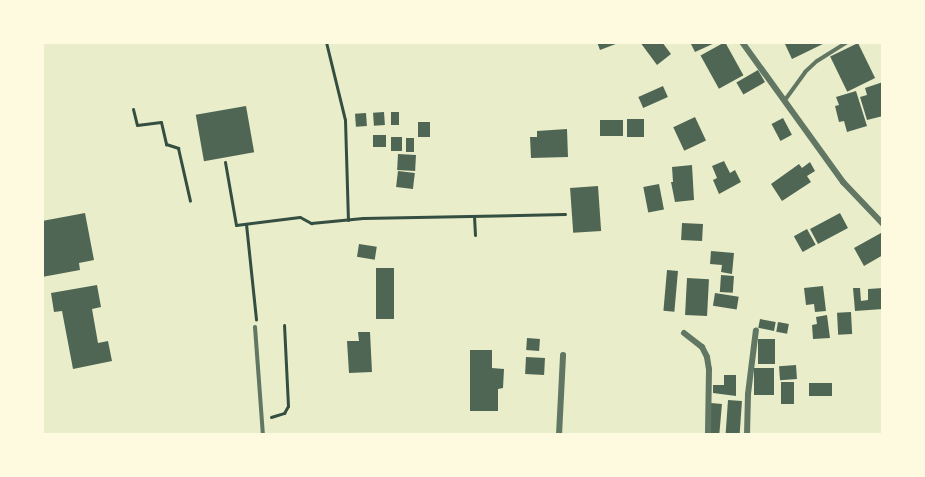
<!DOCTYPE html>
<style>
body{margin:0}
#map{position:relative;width:925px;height:477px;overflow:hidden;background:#e9edc9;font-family:Helvetica,sans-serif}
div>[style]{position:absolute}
.building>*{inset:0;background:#4f6655;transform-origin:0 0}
.path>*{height:3px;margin:-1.5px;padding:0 1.5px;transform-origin:1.5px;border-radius:1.5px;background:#344e41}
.service>*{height:4px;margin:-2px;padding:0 2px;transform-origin:2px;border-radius:2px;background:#617663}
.minor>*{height:6px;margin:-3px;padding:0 3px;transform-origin:3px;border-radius:3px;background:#617663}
span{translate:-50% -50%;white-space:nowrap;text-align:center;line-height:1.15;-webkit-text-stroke:6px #fefae0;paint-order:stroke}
.frame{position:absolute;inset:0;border:44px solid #fefae0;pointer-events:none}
</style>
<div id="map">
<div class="building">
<i style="clip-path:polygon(597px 42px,621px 42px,600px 50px)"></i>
<i style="clip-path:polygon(640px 42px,662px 42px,671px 54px,657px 65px)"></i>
<i style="clip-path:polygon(690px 42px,717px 42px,695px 52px)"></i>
<i style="left:725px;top:42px;width:38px;height:28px;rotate:61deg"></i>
<i style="clip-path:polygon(784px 42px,827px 42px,792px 59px)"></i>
<i style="left:858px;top:43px;width:39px;height:31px;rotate:64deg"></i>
<i style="left:758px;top:70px;width:14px;height:25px;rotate:60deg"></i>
<i style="clip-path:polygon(883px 82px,883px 116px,867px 120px,860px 97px,867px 95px,865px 88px)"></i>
<i style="left:663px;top:86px;width:12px;height:27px;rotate:66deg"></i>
<i style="clip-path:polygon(856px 91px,867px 126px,847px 132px,844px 121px,839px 122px,835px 106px,839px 105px,836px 97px)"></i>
<i style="left:246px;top:106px;width:47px;height:51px;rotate:80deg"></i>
<i style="left:384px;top:112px;width:13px;height:11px;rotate:86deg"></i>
<i style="left:391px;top:112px;width:8px;height:13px"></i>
<i style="left:366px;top:113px;width:13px;height:11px;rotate:86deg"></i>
<i style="left:695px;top:117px;width:26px;height:24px;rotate:65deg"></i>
<i style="left:783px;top:118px;width:19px;height:13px;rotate:62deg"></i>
<i style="left:627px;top:119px;width:17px;height:18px"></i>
<i style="left:600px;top:120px;width:23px;height:16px"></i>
<i style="left:418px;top:122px;width:12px;height:15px"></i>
<i style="clip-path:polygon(567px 129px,568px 157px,531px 158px,530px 137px,537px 137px,537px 131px)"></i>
<i style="left:373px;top:135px;width:13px;height:12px"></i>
<i style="left:391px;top:137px;width:11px;height:14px"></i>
<i style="left:414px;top:138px;width:14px;height:8px;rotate:90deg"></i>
<i style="left:398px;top:154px;width:18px;height:16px;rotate:3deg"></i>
<i style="clip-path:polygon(724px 161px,730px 173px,735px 170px,741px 182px,719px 194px,713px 180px,717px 178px,712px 166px)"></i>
<i style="clip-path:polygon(810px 162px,815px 171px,807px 176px,811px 182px,782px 201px,771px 184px,799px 164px,802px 168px)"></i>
<i style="clip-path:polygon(692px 165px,694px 200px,675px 202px,671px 182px,673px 182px,672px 167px)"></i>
<i style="left:398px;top:171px;width:17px;height:16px;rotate:7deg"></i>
<i style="left:659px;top:184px;width:26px;height:16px;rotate:79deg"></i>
<i style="left:598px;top:186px;width:45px;height:28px;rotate:86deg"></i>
<i style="clip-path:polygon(85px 213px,94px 260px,79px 263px,80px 270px,42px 277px,42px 221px)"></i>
<i style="left:840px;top:213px;width:17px;height:34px;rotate:62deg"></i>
<i style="left:682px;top:223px;width:21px;height:17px;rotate:3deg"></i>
<i style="left:807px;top:229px;width:18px;height:15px;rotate:61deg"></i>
<i style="clip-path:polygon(881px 233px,883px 255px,864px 266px,854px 248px)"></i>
<i style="left:359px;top:244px;width:18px;height:13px;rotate:9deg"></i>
<i style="clip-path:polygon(711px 251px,734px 253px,732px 274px,721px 272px,722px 265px,710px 264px)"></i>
<i style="left:376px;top:268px;width:18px;height:51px"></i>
<i style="left:667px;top:270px;width:11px;height:41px;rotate:5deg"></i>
<i style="left:721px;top:275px;width:13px;height:17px;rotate:4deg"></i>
<i style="left:687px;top:278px;width:22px;height:37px;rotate:3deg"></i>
<i style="clip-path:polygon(97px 285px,101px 307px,92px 309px,98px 343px,108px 341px,112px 361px,73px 369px,62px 311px,54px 312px,51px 293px)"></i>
<i style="clip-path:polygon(823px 286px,826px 311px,815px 312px,814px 304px,806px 305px,804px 288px)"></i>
<i style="clip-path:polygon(853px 288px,860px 288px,861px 301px,868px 300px,868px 289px,883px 288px,883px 309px,855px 311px)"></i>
<i style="left:715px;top:293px;width:24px;height:13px;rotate:9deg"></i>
<i style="left:851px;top:312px;width:22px;height:14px;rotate:87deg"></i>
<i style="clip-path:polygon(827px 315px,830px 338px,813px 339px,812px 325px,817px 324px,816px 317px)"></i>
<i style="left:760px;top:319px;width:16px;height:9px;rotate:11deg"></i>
<i style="left:778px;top:322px;width:11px;height:10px;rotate:10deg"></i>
<i style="clip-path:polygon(358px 332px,370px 332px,372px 372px,349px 373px,347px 341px,359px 341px)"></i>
<i style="left:527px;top:338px;width:13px;height:12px;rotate:4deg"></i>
<i style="left:758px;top:339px;width:17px;height:25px"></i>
<i style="clip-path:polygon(470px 350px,492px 350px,492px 368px,504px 369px,503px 388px,498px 389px,498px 411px,470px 411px)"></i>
<i style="left:526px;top:357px;width:19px;height:17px;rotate:3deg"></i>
<i style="left:796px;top:365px;width:14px;height:17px;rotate:86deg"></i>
<i style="left:754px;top:368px;width:20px;height:27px"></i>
<i style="clip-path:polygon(724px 375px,736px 375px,736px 396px,713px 393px,713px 385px,724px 385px)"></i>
<i style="left:794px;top:382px;width:22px;height:13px;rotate:90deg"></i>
<i style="left:809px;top:383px;width:23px;height:13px"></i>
<i style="left:728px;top:400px;width:14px;height:35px;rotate:4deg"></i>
<i style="left:711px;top:403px;width:11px;height:32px;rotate:5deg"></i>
</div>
<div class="path">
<i style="left:326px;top:42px;width:80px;rotate:76.3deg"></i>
<i style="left:345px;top:120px;width:100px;rotate:88.3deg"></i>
<i style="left:133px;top:109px;width:16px;rotate:76deg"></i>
<i style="left:137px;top:125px;width:24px;rotate:-7deg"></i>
<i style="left:161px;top:122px;width:23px;rotate:77deg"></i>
<i style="left:166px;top:144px;width:13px;rotate:18deg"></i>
<i style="left:178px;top:148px;width:54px;rotate:77.2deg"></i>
<i style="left:225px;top:162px;width:64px;rotate:80.1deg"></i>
<i style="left:236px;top:225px;width:64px;rotate:-7.1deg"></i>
<i style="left:300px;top:217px;width:13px;rotate:29deg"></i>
<i style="left:311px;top:223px;width:52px;rotate:-5.5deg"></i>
<i style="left:363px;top:218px;width:202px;rotate:-1.1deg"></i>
<i style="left:474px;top:216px;width:19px;rotate:87deg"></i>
<i style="left:246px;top:224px;width:96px;rotate:84deg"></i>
<i style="left:271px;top:417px;width:14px;rotate:-17deg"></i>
<i style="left:284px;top:413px;width:8px;rotate:-60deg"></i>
<i style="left:288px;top:406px;width:81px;rotate:-92.8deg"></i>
</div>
<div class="service">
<i style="left:785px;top:100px;width:34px;rotate:-54deg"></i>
<i style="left:805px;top:72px;width:16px;rotate:-43deg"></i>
<i style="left:817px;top:61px;width:36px;rotate:-32deg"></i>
<i style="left:255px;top:327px;width:108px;rotate:85.8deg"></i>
</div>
<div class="minor">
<i style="left:742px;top:42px;width:173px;rotate:54.2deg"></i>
<i style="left:843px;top:182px;width:58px;rotate:46.4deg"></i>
<i style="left:684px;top:333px;width:23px;rotate:38deg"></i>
<i style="left:702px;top:347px;width:11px;rotate:63deg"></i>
<i style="left:707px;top:357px;width:12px;rotate:81deg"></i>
<i style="left:709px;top:369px;width:66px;rotate:90.9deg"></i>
<i style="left:559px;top:435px;width:80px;rotate:-87.1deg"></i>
<i style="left:747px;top:435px;width:41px;rotate:-88.6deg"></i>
<i style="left:748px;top:394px;width:64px;rotate:-82.9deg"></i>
</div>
<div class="frame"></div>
</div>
